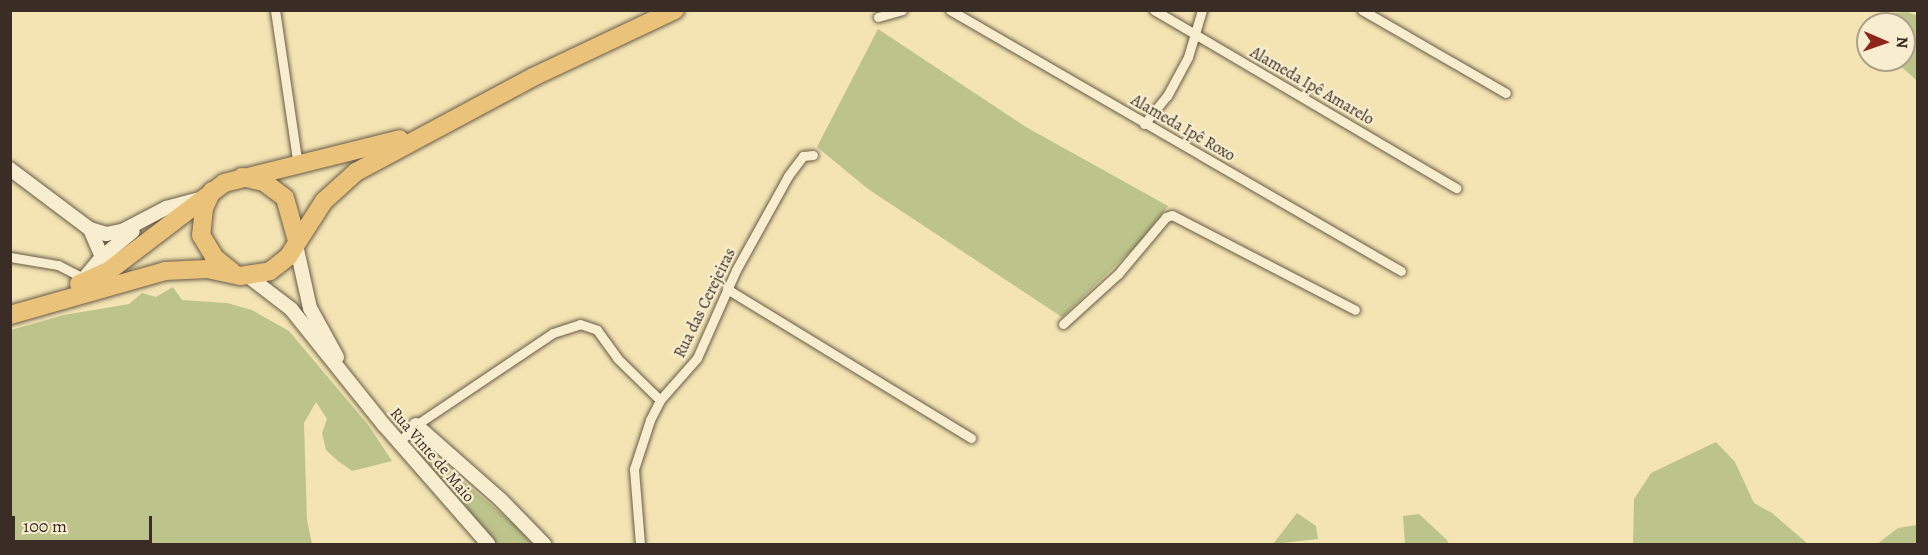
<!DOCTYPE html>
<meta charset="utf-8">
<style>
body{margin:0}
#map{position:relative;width:1928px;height:555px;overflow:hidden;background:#f4e4b3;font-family:Alegreya,serif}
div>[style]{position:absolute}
.green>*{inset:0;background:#bdc48b}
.roads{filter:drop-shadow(0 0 2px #685b48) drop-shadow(0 0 2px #685b48)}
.street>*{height:9px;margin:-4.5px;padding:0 4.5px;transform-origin:4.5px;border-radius:4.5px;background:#f8edce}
.secondary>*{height:14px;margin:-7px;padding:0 7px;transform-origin:7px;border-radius:7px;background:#f8edce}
.highway>*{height:18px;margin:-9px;padding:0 9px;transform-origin:9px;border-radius:9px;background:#eac27a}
span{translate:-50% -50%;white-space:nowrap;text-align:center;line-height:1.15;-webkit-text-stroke:4.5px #f8edce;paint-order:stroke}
.street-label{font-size:16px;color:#392d25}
.frame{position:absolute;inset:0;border:12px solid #392d25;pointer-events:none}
.north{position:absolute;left:1856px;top:12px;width:60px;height:60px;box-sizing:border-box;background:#f8edce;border:2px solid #aca08a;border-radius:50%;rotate:92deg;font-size:16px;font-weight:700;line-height:24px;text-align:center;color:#392d25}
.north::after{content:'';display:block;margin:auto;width:21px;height:27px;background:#8f2418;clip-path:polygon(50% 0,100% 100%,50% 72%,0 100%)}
.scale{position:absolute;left:12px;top:516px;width:140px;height:27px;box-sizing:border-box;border:3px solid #392d25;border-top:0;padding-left:8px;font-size:18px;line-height:21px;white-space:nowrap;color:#392d25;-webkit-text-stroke:4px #f8edce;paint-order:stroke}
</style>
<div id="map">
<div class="green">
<i style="clip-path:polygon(1908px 12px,1917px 16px,1917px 81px,1894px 60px,1904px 60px,1904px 24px,1880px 24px,1892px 13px)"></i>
<i style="clip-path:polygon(878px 29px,1026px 127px,1168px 206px,1139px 243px,1062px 317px,868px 189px,817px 147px)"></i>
<i style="clip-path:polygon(173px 287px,182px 300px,227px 303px,252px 310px,289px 331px,369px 426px,392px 461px,352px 471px,338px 461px,326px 450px,322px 433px,327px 419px,316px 402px,304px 423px,307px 520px,312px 544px,11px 544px,11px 330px,64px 315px,129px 304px,142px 293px,156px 297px)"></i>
<i style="clip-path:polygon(1716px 442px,1735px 462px,1754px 503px,1772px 513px,1808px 544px,1633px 544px,1634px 499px,1651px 473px)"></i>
<i style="clip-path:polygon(420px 445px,516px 526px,532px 544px,492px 544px,417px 454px)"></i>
<i style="clip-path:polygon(1297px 513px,1316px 526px,1318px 539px,1273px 544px)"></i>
<i style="clip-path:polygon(1419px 514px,1446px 539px,1449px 544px,1405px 544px,1403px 516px)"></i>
<i style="clip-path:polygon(1917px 525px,1917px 544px,1877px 544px,1898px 528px)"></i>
</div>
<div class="roads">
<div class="street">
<i style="left:275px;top:10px;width:157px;rotate:81.6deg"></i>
<i style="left:950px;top:10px;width:521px;rotate:30.06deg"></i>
<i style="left:1154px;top:10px;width:351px;rotate:30.5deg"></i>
<i style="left:1362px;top:10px;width:166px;rotate:30deg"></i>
<i style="left:878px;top:17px;width:25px;rotate:-16deg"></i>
<i style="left:1144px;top:124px;width:36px;rotate:-51deg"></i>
<i style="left:1167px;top:96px;width:44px;rotate:-61.7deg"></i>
<i style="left:1188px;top:57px;width:49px;rotate:-73.4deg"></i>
<i style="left:10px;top:257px;width:49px;rotate:9.5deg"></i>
<i style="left:58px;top:265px;width:29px;rotate:27deg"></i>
<i style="left:727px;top:289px;width:286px;rotate:31.4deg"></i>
<i style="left:1063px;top:324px;width:74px;rotate:-42.3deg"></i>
<i style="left:1118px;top:274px;width:75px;rotate:-49.9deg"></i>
<i style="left:1166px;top:217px;width:6px;rotate:-18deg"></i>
<i style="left:1172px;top:215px;width:206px;rotate:27.4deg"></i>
<i style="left:399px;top:442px;width:24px;rotate:-45deg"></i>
<i style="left:416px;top:425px;width:165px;rotate:-33.9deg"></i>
<i style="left:553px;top:333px;width:28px;rotate:-18deg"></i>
<i style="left:580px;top:324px;width:18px;rotate:19deg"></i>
<i style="left:597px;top:330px;width:34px;rotate:54deg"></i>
<i style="left:617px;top:358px;width:60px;rotate:44.3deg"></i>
<i style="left:640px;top:544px;width:75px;rotate:-94.6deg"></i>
<i style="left:634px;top:469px;width:52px;rotate:-71.9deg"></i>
<i style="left:650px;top:420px;width:22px;rotate:-63deg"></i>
<i style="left:660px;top:400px;width:56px;rotate:-48.6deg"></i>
<i style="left:697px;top:358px;width:96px;rotate:-66.1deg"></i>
<i style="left:736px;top:270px;width:107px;rotate:-61deg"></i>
<i style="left:788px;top:176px;width:25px;rotate:-53deg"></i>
<i style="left:803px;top:156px;width:10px;rotate:-6deg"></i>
</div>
<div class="secondary">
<i style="left:10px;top:169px;width:100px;rotate:36.9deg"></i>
<i style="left:90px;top:229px;width:30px;rotate:67deg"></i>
<i style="left:102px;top:257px;width:30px;rotate:130deg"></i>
<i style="left:90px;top:229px;width:17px;rotate:17deg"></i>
<i style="left:106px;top:234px;width:16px;rotate:-11deg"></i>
<i style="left:122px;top:231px;width:50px;rotate:-27.6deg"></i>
<i style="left:166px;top:208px;width:34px;rotate:-15deg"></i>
<i style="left:296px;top:245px;width:65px;rotate:77.5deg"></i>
<i style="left:310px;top:308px;width:56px;rotate:61.1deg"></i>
<i style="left:102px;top:257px;width:40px;rotate:-40deg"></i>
<i style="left:248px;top:276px;width:54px;rotate:37.5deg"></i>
<i style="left:291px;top:309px;width:149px;rotate:51.3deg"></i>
<i style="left:384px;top:425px;width:158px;rotate:48.8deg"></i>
<i style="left:416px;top:425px;width:113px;rotate:41.4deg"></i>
<i style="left:501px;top:500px;width:62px;rotate:45.7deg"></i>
</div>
<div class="highway">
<i style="left:242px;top:177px;width:23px;rotate:13deg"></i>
<i style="left:264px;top:182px;width:26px;rotate:37deg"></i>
<i style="left:285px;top:198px;width:45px;rotate:74.4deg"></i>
<i style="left:212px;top:191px;width:19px;rotate:115deg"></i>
<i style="left:204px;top:208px;width:27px;rotate:96deg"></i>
<i style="left:201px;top:235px;width:27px;rotate:59deg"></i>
<i style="left:215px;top:258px;width:22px;rotate:39deg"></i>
<i style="left:79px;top:284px;width:34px;rotate:-24deg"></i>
<i style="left:110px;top:270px;width:143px;rotate:-37.3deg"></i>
<i style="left:224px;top:183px;width:181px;rotate:-14deg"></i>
<i style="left:10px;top:315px;width:161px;rotate:-15.8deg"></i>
<i style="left:165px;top:271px;width:42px;rotate:-2.7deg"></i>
<i style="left:207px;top:269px;width:34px;rotate:12deg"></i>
<i style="left:240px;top:276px;width:30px;rotate:-9deg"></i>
<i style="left:270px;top:271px;width:23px;rotate:-38deg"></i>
<i style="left:288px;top:257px;width:67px;rotate:-57.3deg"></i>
<i style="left:324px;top:201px;width:43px;rotate:-42.2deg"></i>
<i style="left:356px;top:172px;width:201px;rotate:-28.2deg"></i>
<i style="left:533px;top:77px;width:157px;rotate:-25.3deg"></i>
</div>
</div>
<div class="street-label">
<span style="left:1312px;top:86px;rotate:30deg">Alameda Ipê Amarelo</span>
<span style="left:1183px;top:128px;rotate:30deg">Alameda Ipê Roxo</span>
<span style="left:705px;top:303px;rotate:-64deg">Rua das Cerejeiras</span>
<span style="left:432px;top:455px;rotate:49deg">Rua Vinte de Maio</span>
</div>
<div class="frame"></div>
<div class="north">N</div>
<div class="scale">100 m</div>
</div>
